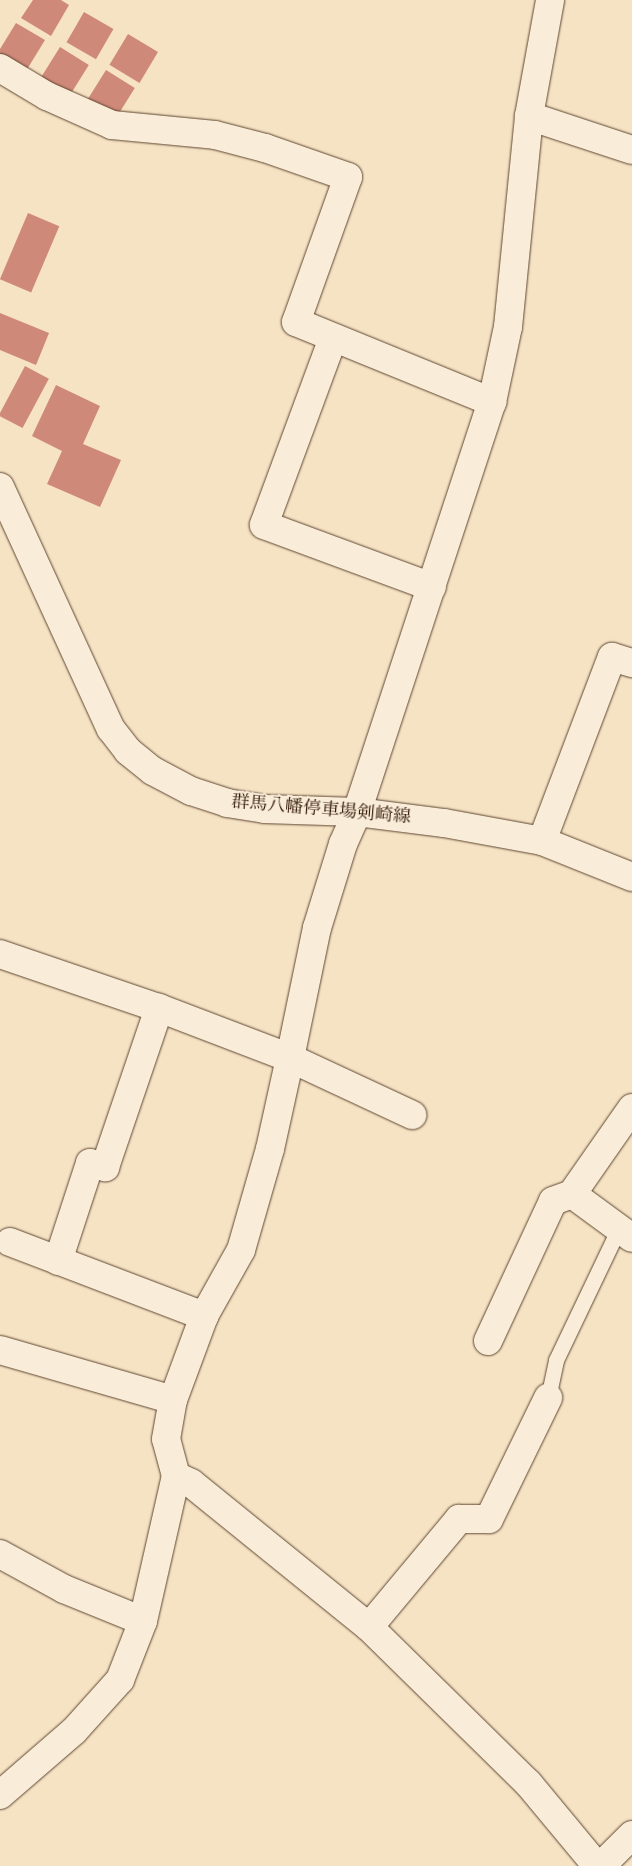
<!DOCTYPE html>
<meta charset="utf-8">
<style>
body{margin:0}
#map{position:relative;width:632px;height:1866px;overflow:hidden;background:#f6e3c4;font-family:"Libre Bodoni","Noto Serif JP",serif}
div>[style]{position:absolute}
.building>*{inset:0;background:#cf8979;transform-origin:0 0}
.roads{filter:drop-shadow(0 0 1px #5f4631) drop-shadow(0 0 1px #5f4631)}
.service>*{height:15px;margin:-7.5px;padding:0 7.5px;transform-origin:7.5px;border-radius:7.5px;background:#f9edd9}
.minor>*{height:28px;margin:-14px;padding:0 14px;transform-origin:14px;border-radius:14px;background:#f9edd9}
.tertiary>*{height:28px;margin:-14px;padding:0 14px;transform-origin:14px;border-radius:14px;background:#f9edd9}
.secondary>*{height:28px;margin:-14px;padding:0 14px;transform-origin:14px;border-radius:14px;background:#f9edd9}
span{translate:-50% -50%;white-space:nowrap;text-align:center;line-height:1.15;-webkit-text-stroke:4px #f9edd9;paint-order:stroke}
.street-label{font-size:18px;color:#2d1200}
</style>
<div id="map">
<div class="building">
<i style="clip-path:polygon(33px 0,61px 0,69px 5px,51px 36px,21px 18px)"></i>
<i style="left:84px;top:12px;width:34px;height:35px;rotate:30deg"></i>
<i style="clip-path:polygon(16px 23px,45px 40px,26px 71px,0 55px,0 49px)"></i>
<i style="left:128px;top:34px;width:35px;height:36px;rotate:31deg"></i>
<i style="left:60px;top:47px;width:34px;height:36px;rotate:32deg"></i>
<i style="left:106px;top:70px;width:34px;height:36px;rotate:32deg"></i>
<i style="left:28px;top:213px;width:34px;height:72px;rotate:23deg"></i>
<i style="clip-path:polygon(0 313px,49px 333px,36px 365px,0 350px)"></i>
<i style="left:25px;top:366px;width:27px;height:56px;rotate:28deg"></i>
<i style="clip-path:polygon(56px 385px,100px 406px,83px 444px,121px 460px,100px 507px,47px 484px,62px 451px,32px 436px)"></i>
</div>
<div class="roads">
<div class="service">
<i style="left:548px;top:1398px;width:39px;rotate:-78deg"></i>
<i style="left:556px;top:1360px;width:144px;rotate:-64.5deg"></i>
</div>
<div class="minor">
<i style="left:0;top:68px;width:55px;rotate:30.8deg"></i>
<i style="left:47px;top:96px;width:71px;rotate:24deg"></i>
<i style="left:112px;top:125px;width:103px;rotate:5.5deg"></i>
<i style="left:215px;top:135px;width:52px;rotate:14.6deg"></i>
<i style="left:265px;top:148px;width:88px;rotate:19.3deg"></i>
<i style="left:348px;top:177px;width:154px;rotate:109.7deg"></i>
<i style="left:296px;top:322px;width:212px;rotate:22.2deg"></i>
<i style="left:529px;top:116px;width:108px;rotate:18.3deg"></i>
<i style="left:333px;top:338px;width:199px;rotate:110.3deg"></i>
<i style="left:264px;top:525px;width:179px;rotate:20.3deg"></i>
<i style="left:357px;top:812px;width:432px;rotate:-71.8deg"></i>
<i style="left:492px;top:402px;width:77px;rotate:-78deg"></i>
<i style="left:508px;top:327px;width:212px;rotate:-84.3deg"></i>
<i style="left:529px;top:116px;width:118px;rotate:-79.7deg"></i>
<i style="left:542px;top:841px;width:197px;rotate:-69.2deg"></i>
<i style="left:612px;top:657px;width:21px;rotate:17deg"></i>
<i style="left:0;top:954px;width:168px;rotate:18.8deg"></i>
<i style="left:159px;top:1008px;width:140px;rotate:20.9deg"></i>
<i style="left:290px;top:1058px;width:135px;rotate:25deg"></i>
<i style="left:632px;top:1108px;width:105px;rotate:124.9deg"></i>
<i style="left:572px;top:1194px;width:74px;rotate:36.3deg"></i>
<i style="left:10px;top:1242px;width:208px;rotate:20.9deg"></i>
<i style="left:58px;top:1261px;width:103px;rotate:-71.9deg"></i>
<i style="left:90px;top:1163px;width:16px;rotate:15deg"></i>
<i style="left:105px;top:1167px;width:168px;rotate:-71.2deg"></i>
<i style="left:488px;top:1341px;width:154px;rotate:-65.1deg"></i>
<i style="left:553px;top:1201px;width:20px;rotate:-20deg"></i>
<i style="left:0;top:1350px;width:180px;rotate:16.1deg"></i>
<i style="left:176px;top:1476px;width:17px;rotate:25deg"></i>
<i style="left:191px;top:1483px;width:229px;rotate:39deg"></i>
<i style="left:369px;top:1627px;width:223px;rotate:44.5deg"></i>
<i style="left:528px;top:1783px;width:108px;rotate:50.3deg"></i>
<i style="left:0;top:1554px;width:73px;rotate:28.7deg"></i>
<i style="left:64px;top:1589px;width:85px;rotate:22.1deg"></i>
<i style="left:369px;top:1627px;width:141px;rotate:-50.2deg"></i>
<i style="left:459px;top:1519px;width:30px"></i>
<i style="left:489px;top:1519px;width:135px;rotate:-64deg"></i>
<i style="left:0;top:1795px;width:98px;rotate:-40.9deg"></i>
<i style="left:74px;top:1731px;width:69px;rotate:-48deg"></i>
<i style="left:120px;top:1680px;width:63px;rotate:-68.7deg"></i>
<i style="left:143px;top:1621px;width:149px;rotate:-77.2deg"></i>
<i style="left:176px;top:1476px;width:38px;rotate:-105deg"></i>
<i style="left:166px;top:1439px;width:40px;rotate:-80deg"></i>
<i style="left:173px;top:1400px;width:90px;rotate:-69.7deg"></i>
<i style="left:204px;top:1316px;width:76px;rotate:-60.7deg"></i>
<i style="left:241px;top:1250px;width:105px;rotate:-74deg"></i>
<i style="left:270px;top:1149px;width:93px;rotate:-77.6deg"></i>
<i style="left:601px;top:1866px;width:44px;rotate:-45deg"></i>
</div>
<div class="tertiary">
<i style="left:290px;top:1058px;width:133px;rotate:-78.3deg"></i>
<i style="left:317px;top:928px;width:88px;rotate:-72.8deg"></i>
<i style="left:343px;top:844px;width:35px;rotate:-66deg"></i>
</div>
<div class="secondary">
<i style="left:0;top:487px;width:266px;rotate:65.4deg"></i>
<i style="left:111px;top:729px;width:28px;rotate:52deg"></i>
<i style="left:128px;top:751px;width:32px;rotate:39deg"></i>
<i style="left:153px;top:771px;width:43px;rotate:27.8deg"></i>
<i style="left:191px;top:791px;width:38px;rotate:18deg"></i>
<i style="left:227px;top:803px;width:37px;rotate:9deg"></i>
<i style="left:264px;top:809px;width:93px;rotate:1.8deg"></i>
<i style="left:357px;top:812px;width:88px;rotate:7.2deg"></i>
<i style="left:444px;top:823px;width:100px;rotate:10.4deg"></i>
<i style="left:542px;top:841px;width:97px;rotate:21.8deg"></i>
</div>
</div>
<div class="street-label">
<span style="left:321px;top:810px;rotate:5deg">群馬八幡停車場剣崎線</span>
</div>
</div>
